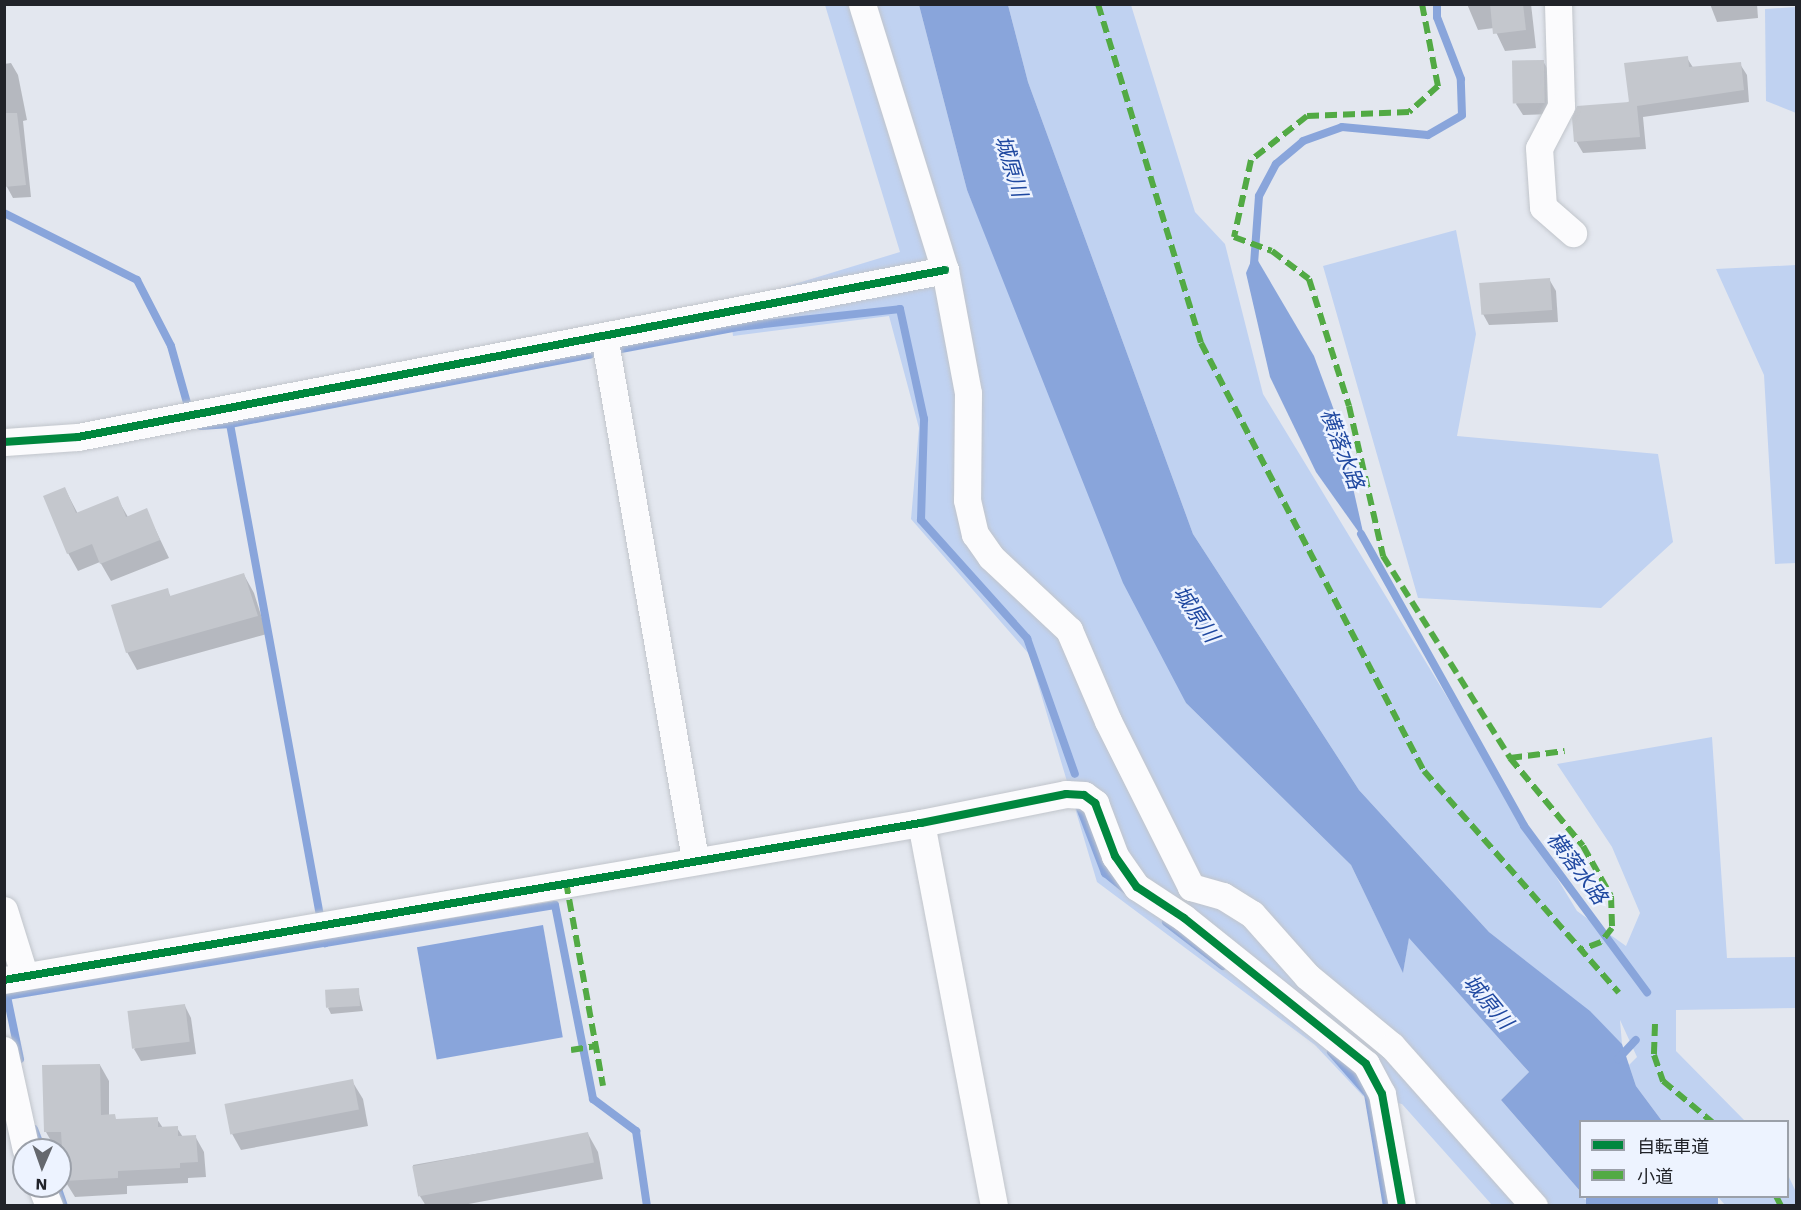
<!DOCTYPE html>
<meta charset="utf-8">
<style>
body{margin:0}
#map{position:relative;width:1801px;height:1210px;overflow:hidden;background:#e3e7ef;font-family:"Work Sans","Noto Sans JP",sans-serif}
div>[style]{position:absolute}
.green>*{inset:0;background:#c0d2f1}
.water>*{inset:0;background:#89a5db;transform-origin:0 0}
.shadow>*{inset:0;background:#0003}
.stream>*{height:8px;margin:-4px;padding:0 4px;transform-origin:4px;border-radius:4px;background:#89a5db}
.building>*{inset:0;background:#c4c7cd;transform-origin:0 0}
.roads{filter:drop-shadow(0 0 2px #c1c5cb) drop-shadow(0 0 2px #c1c5cb)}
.street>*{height:27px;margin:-13.5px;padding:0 13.5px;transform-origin:13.5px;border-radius:13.5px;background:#fbfbfd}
.quiet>*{height:6px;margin-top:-3px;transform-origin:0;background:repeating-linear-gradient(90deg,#52aa44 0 12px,transparent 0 18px)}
.cycleway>*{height:8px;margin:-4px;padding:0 4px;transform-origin:4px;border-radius:4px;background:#00873e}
span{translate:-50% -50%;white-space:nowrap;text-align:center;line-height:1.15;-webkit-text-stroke:5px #edf3ff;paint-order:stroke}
.water-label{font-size:21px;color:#1f48a0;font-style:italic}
.frame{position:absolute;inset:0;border:6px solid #212329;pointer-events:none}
.legend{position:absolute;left:1579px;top:1120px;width:210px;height:78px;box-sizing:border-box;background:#edf3ff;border:2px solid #9ba0a9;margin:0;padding:8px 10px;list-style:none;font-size:18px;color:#212329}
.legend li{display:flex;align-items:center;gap:12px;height:30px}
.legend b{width:30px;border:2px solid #9ba0a9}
.north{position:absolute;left:12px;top:1138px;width:60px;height:60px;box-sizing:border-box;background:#edf3ff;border:2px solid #9ba0a9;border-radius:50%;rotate:182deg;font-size:16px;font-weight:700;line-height:24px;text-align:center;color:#212329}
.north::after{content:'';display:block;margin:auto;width:21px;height:27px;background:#65686e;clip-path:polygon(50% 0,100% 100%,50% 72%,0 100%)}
</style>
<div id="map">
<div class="green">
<i style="clip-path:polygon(825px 5px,919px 5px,967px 190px,1186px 703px,1351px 865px,1403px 972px,1409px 937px,1529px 1072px,1501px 1100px,1580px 1191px,1580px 1196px,1594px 1205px,1492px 1205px,1402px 1104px,1363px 1096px,1315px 1045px,1097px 882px,1029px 654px,911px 519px,919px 428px,889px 316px,733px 336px,729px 304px,900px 252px)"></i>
<i style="clip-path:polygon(1008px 5px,1131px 5px,1195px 212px,1225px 244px,1263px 394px,1577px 911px,1626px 946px,1640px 913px,1612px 847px,1557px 764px,1712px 737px,1727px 958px,1796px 957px,1796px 1008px,1676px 1010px,1676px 1051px,1745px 1121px,1662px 1121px,1636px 1086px,1629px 1065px,1637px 1057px,1620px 1020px,1622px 1044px,1589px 1011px,1489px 932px,1359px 790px,1193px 534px,1028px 82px)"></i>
<i style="clip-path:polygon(1796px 7px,1796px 113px,1766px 101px,1765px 9px)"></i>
<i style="clip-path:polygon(1456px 230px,1476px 334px,1457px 436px,1658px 454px,1673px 542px,1601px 608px,1418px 598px,1323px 266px)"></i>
<i style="clip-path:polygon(1796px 265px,1796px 563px,1775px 564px,1764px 375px,1716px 269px)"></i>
<i style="clip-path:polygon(1788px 1175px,1796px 1192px,1796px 1205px,1725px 1205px,1718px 1197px,1788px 1196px)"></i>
</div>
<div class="water">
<i style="clip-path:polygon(919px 5px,1008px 5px,1028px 82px,1193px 534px,1359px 790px,1489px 932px,1590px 1011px,1622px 1044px,1636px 1086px,1662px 1121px,1580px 1122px,1580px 1191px,1501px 1100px,1529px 1072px,1409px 938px,1403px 973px,1351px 865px,1186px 703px,1123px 583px,967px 190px)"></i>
<i style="clip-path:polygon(1254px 254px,1314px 356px,1338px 421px,1365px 541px,1316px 472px,1270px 377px,1246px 273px)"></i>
<i style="left:543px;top:925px;width:114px;height:128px;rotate:80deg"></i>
<i style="left:1586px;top:1197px;width:132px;height:11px"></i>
</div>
<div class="shadow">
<i style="clip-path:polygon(1467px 4px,1531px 4px,1536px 48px,1505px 51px,1494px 28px,1478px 30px)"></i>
<i style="clip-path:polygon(1710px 4px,1757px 4px,1758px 18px,1717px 22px)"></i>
<i style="clip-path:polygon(1687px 58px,1694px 69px,1740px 64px,1747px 75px,1749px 102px,1643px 117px,1646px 149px,1583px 153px,1576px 141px)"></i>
<i style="clip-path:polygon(1543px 61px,1550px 73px,1551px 114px,1523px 115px,1516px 104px)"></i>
<i style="clip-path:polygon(11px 63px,18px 75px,27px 120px,23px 121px,31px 197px,13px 198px,7px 187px,4px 168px,4px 64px)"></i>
<i style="clip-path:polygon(1549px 279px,1556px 291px,1558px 322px,1489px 325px,1483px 314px)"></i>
<i style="clip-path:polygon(65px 489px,78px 514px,117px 498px,128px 517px,146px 510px,169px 558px,111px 581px,100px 562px,78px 571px,68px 553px)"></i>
<i style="clip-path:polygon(244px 575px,254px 593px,267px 634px,137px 670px,127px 652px,167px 590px,171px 597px)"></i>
<i style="clip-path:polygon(358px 990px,363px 1011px,331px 1014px,328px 1008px)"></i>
<i style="clip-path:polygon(185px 1006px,191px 1018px,196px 1054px,141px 1061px,134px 1049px)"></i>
<i style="clip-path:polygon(100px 1065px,109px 1081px,109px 1116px,117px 1120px,157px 1119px,163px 1128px,177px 1128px,183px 1137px,195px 1136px,204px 1152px,206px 1177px,188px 1178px,188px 1183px,127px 1186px,127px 1194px,75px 1197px,65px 1181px,64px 1147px,55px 1148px,46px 1132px)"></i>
<i style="clip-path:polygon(352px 1081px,363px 1099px,368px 1126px,241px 1150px,231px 1132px)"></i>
<i style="clip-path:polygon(588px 1134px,598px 1152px,603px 1179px,458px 1206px,426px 1206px,418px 1193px,413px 1165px)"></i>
</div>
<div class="stream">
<i style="left:4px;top:213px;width:149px;rotate:26.7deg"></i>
<i style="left:137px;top:280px;width:74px;rotate:62.7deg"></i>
<i style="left:171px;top:346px;width:66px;rotate:74.3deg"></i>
<i style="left:1254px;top:264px;width:68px;rotate:-85.8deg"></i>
<i style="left:1259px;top:196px;width:36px;rotate:-62deg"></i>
<i style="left:1276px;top:164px;width:35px;rotate:-40deg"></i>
<i style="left:1303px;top:141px;width:41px;rotate:-19.7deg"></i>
<i style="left:1342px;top:127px;width:86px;rotate:5.3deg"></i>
<i style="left:1428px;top:135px;width:39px;rotate:-30deg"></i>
<i style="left:1462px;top:115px;width:36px;rotate:-92deg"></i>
<i style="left:1461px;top:79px;width:66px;rotate:-111.2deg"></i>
<i style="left:1437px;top:17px;width:13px;rotate:-90deg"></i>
<i style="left:621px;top:349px;width:119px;rotate:-10.6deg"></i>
<i style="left:738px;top:327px;width:163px;rotate:-6.3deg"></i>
<i style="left:900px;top:309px;width:113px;rotate:77.7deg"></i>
<i style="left:924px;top:419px;width:101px;rotate:91.7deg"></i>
<i style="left:921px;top:520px;width:159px;rotate:48.1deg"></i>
<i style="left:1027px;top:638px;width:144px;rotate:70.6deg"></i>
<i style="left:230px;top:424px;width:367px;rotate:-10.9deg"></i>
<i style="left:201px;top:426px;width:29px;rotate:-4deg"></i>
<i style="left:230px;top:424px;width:528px;rotate:79.63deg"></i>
<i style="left:325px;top:943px;width:233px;rotate:-9.4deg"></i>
<i style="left:555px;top:905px;width:198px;rotate:78.9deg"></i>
<i style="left:593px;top:1099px;width:54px;rotate:36.7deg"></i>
<i style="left:636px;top:1131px;width:76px;rotate:81.7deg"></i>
<i style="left:1361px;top:534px;width:334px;rotate:60.8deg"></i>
<i style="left:1524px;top:826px;width:207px;rotate:53.5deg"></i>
<i style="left:1080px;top:808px;width:70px;rotate:69deg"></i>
<i style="left:1105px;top:873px;width:27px;rotate:39deg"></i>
<i style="left:1166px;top:922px;width:72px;rotate:37.7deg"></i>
<i style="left:1331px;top:1052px;width:56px;rotate:48.6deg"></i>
<i style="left:1368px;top:1094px;width:114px;rotate:80.4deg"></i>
<i style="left:20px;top:1059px;width:64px;rotate:-101.7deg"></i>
<i style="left:7px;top:996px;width:322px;rotate:-9.5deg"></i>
<i style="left:1618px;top:1059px;width:26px;rotate:-47deg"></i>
<i style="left:34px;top:1129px;width:22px;rotate:69deg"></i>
<i style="left:57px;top:1186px;width:21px;rotate:71deg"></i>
</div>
<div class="building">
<i style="clip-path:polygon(1490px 4px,1523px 4px,1526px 30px,1493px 34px)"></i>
<i style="clip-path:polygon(1688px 56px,1689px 67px,1741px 62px,1744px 90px,1637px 106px,1640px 137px,1574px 142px,1572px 118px,1577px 106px,1629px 102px,1624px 63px)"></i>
<i style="left:1544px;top:60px;width:43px;height:32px;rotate:89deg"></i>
<i style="clip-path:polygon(4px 113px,17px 113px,26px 185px,4px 187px)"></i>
<i style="left:1550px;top:278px;width:32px;height:71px;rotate:86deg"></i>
<i style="clip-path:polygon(65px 487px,76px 513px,118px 496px,126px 517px,147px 508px,160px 540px,100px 564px,92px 544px,67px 554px,43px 496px)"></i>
<i style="clip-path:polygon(244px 573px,258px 616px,126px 653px,111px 605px,168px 588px,170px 596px)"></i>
<i style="left:359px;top:988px;width:18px;height:34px;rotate:87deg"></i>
<i style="left:185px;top:1004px;width:38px;height:58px;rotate:83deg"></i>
<i style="clip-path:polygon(100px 1064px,101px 1115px,115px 1114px,116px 1119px,158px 1117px,158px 1127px,178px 1126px,178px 1136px,196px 1135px,198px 1162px,180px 1163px,180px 1168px,118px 1171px,118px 1178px,64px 1181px,61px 1132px,44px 1132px,42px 1065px)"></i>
<i style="left:353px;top:1079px;width:31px;height:131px;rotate:79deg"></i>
<i style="left:588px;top:1132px;width:31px;height:179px;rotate:79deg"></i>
</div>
<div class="roads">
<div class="street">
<i style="left:862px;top:4px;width:279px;rotate:72.7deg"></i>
<i style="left:945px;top:270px;width:125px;rotate:79.4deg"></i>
<i style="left:968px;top:393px;width:107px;rotate:90.5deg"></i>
<i style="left:967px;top:500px;width:35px;rotate:77deg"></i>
<i style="left:975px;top:534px;width:28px;rotate:55deg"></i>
<i style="left:991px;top:557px;width:107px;rotate:43.1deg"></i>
<i style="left:1069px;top:630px;width:99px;rotate:66.8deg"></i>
<i style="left:1108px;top:721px;width:186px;rotate:63.4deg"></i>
<i style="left:1191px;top:887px;width:33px;rotate:16deg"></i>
<i style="left:1223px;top:896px;width:34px;rotate:32deg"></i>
<i style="left:1252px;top:914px;width:83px;rotate:48.4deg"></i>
<i style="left:1307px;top:976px;width:110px;rotate:39.5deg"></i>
<i style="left:1392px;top:1046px;width:214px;rotate:48.4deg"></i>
<i style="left:1558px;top:4px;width:102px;rotate:88.3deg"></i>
<i style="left:1561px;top:106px;width:47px;rotate:117.6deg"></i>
<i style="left:1539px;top:148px;width:59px;rotate:86.1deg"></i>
<i style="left:1543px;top:207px;width:40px;rotate:41deg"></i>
<i style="left:604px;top:336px;width:531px;rotate:80.13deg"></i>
<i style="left:4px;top:442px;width:74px;rotate:-3.9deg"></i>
<i style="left:78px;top:437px;width:883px;rotate:-10.9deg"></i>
<i style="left:921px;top:823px;width:390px;rotate:79.2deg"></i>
<i style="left:4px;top:910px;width:67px;rotate:72.6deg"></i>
<i style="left:4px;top:980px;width:930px;rotate:-9.72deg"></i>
<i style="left:921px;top:823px;width:148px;rotate:-11.3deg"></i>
<i style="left:1066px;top:794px;width:18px;rotate:3deg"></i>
<i style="left:1084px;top:795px;width:14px;rotate:36deg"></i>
<i style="left:1095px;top:803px;width:57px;rotate:69.3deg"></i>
<i style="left:1115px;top:856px;width:38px;rotate:55deg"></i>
<i style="left:1137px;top:887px;width:56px;rotate:33.4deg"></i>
<i style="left:1184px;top:918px;width:233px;rotate:38.7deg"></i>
<i style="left:1366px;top:1064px;width:34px;rotate:62deg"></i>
<i style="left:1382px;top:1094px;width:114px;rotate:79.9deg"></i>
<i style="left:4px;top:1050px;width:102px;rotate:77.6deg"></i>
<i style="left:41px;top:1186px;width:22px;rotate:68deg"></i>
</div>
</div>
<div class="quiet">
<i style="left:1098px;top:4px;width:354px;rotate:73.1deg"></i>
<i style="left:1201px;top:343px;width:483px;rotate:62.5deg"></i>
<i style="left:1424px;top:771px;width:295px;rotate:48.7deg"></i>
<i style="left:1422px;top:4px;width:84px;rotate:79deg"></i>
<i style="left:1438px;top:86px;width:39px;rotate:138deg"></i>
<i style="left:1409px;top:112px;width:102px;rotate:177.8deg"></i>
<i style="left:1307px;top:116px;width:71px;rotate:141.8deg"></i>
<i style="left:1251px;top:160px;width:79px;rotate:102.4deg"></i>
<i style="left:1234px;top:237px;width:40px;rotate:20.2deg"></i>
<i style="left:1272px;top:251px;width:46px;rotate:37.1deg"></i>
<i style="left:1309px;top:279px;width:133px;rotate:72.5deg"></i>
<i style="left:1349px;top:406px;width:154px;rotate:77.2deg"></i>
<i style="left:1383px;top:556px;width:239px;rotate:57.8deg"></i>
<i style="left:1510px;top:758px;width:55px;rotate:-7.3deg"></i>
<i style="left:1510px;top:758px;width:114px;rotate:50.3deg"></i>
<i style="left:1583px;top:846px;width:57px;rotate:60.8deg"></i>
<i style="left:1611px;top:896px;width:32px;rotate:88deg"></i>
<i style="left:1612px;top:928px;width:18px;rotate:128deg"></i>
<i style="left:1601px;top:942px;width:22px;rotate:159deg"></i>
<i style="left:566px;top:882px;width:207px;rotate:79.7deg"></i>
<i style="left:1655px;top:1024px;width:31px;rotate:92deg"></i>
<i style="left:1654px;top:1055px;width:28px;rotate:71deg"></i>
<i style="left:1663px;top:1081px;width:64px;rotate:39.9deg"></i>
<i style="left:571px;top:1050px;width:24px;rotate:-9deg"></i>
<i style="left:1776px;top:1196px;width:11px;rotate:63deg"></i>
</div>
<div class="cycleway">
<i style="left:4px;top:442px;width:74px;rotate:-3.9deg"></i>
<i style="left:78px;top:437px;width:883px;rotate:-10.9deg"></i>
<i style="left:4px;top:980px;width:930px;rotate:-9.72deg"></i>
<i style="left:921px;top:823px;width:148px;rotate:-11.3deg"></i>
<i style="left:1066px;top:794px;width:18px;rotate:3deg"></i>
<i style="left:1084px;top:795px;width:14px;rotate:36deg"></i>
<i style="left:1095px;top:803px;width:57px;rotate:69.3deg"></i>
<i style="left:1115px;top:856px;width:38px;rotate:55deg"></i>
<i style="left:1137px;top:887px;width:56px;rotate:33.4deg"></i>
<i style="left:1184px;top:918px;width:233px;rotate:38.7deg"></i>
<i style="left:1366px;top:1064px;width:34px;rotate:62deg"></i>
<i style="left:1382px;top:1094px;width:114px;rotate:79.9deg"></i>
</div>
<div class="water-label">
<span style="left:1011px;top:166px;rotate:73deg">城原川</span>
<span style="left:1342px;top:449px;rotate:69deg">横落水路</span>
<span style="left:1196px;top:614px;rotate:56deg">城原川</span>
<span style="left:1577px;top:868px;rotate:53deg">横落水路</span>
<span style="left:1488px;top:1002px;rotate:50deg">城原川</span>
</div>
<div class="frame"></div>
<ul class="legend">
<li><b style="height:8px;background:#00873e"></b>自転車道</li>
<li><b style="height:8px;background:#52aa44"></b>小道</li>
</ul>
<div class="north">N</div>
</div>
